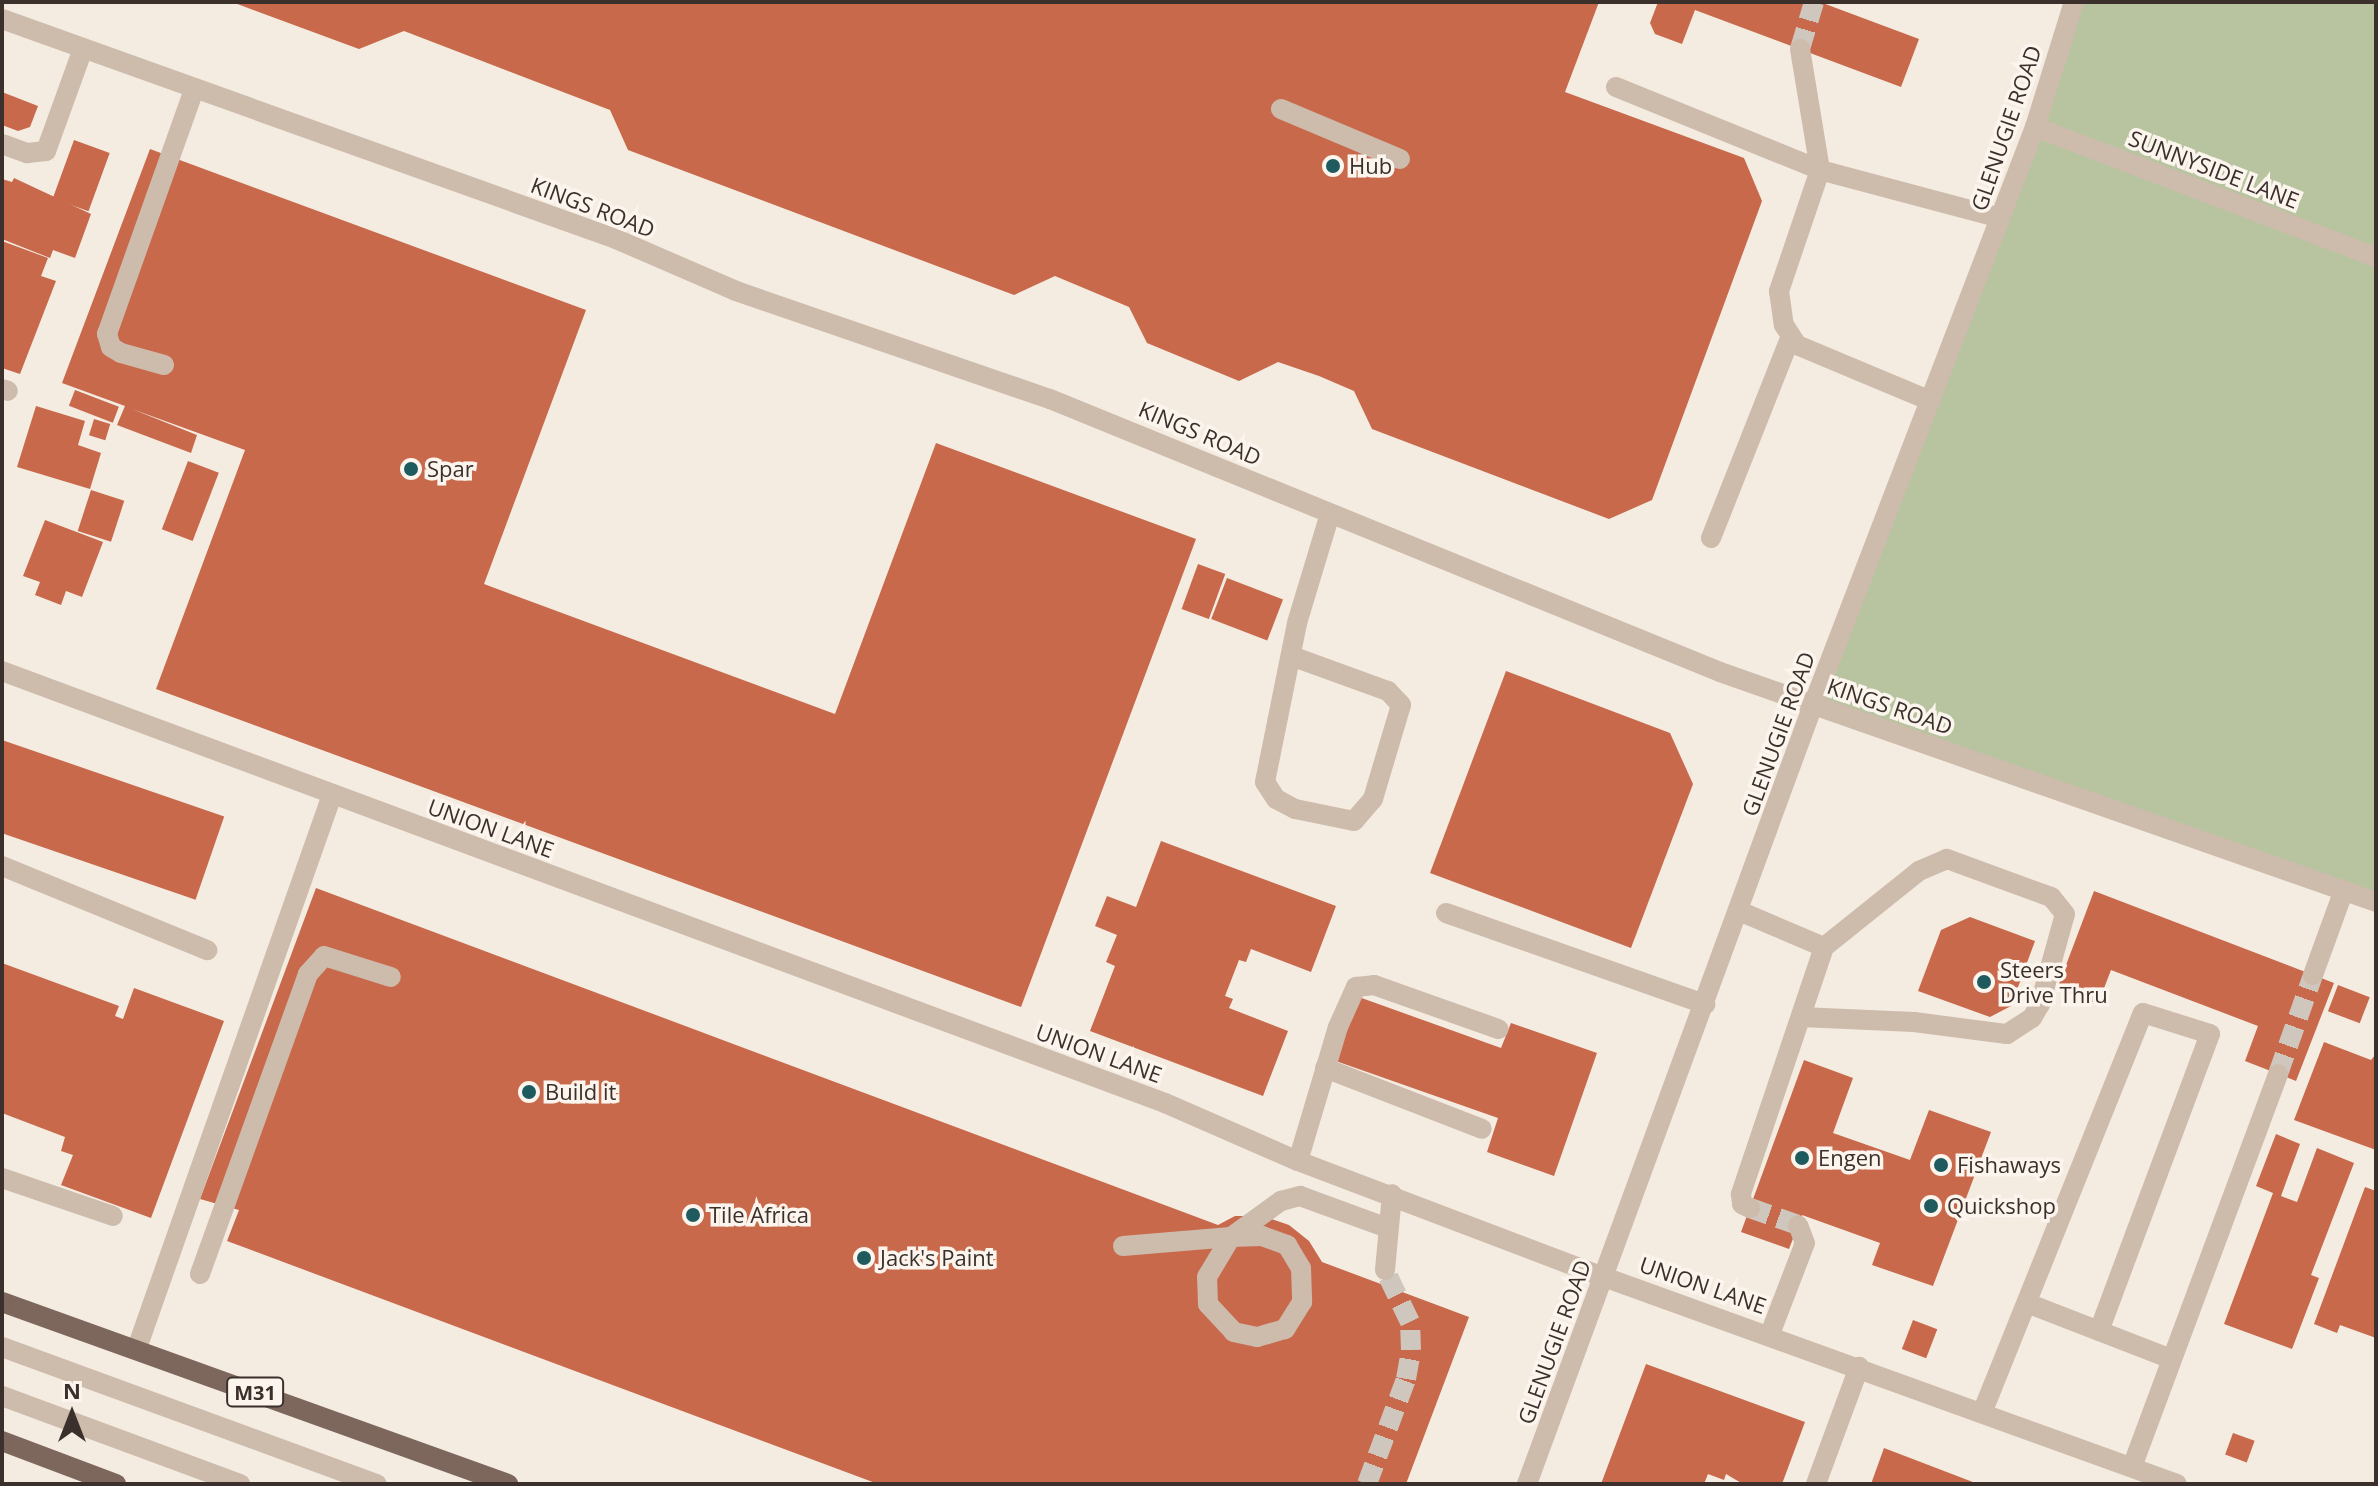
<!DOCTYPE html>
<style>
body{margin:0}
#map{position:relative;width:2378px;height:1486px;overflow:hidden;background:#f4ebe1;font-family:"Open Sans",sans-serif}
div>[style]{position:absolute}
.green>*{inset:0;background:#b8c4a0}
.building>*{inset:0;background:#c8694b;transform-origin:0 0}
.minor-tunnel>*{height:20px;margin-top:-10px;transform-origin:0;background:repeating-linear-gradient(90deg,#cfc6bd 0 20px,transparent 0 30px)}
.minor>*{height:20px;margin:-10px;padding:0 10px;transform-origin:10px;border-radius:10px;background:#cdbbac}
.major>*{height:20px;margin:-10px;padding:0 10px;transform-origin:10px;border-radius:10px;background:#7d675c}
.dots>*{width:22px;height:22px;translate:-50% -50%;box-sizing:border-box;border:4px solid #fbf5ee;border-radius:50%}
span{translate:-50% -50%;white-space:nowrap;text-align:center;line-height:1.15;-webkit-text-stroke:7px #fbf5ee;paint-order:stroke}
.shield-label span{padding:2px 6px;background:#fbf5ee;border:2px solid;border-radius:6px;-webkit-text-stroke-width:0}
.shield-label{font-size:20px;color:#3b302b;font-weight:700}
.street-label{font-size:22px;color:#3b302b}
.poi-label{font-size:22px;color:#3b302b}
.left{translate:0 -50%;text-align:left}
.frame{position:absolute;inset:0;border:4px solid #3b302b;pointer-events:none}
.north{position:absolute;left:32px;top:1374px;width:80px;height:80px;-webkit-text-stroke:6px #fbf5ee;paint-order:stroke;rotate:0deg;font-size:22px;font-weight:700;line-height:32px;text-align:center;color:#3b302b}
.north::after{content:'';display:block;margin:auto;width:28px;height:36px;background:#3b302b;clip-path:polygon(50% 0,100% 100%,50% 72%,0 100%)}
</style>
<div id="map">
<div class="green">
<i style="clip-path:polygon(2075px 2px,2376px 2px,2376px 899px,1813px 704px)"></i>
</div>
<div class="building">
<i style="clip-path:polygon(232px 2px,1599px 2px,1565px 92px,1744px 158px,1762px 201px,1652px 500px,1609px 519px,1372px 429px,1354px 391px,1319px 376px,1278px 362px,1239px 381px,1147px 343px,1129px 307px,1055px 276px,1014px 295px,628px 150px,610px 110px,404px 31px,359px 49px)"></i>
<i style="clip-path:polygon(1658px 2px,1820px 2px,1919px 39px,1901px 87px,1695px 10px,1682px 44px,1655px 34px,1650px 23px)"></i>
<i style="clip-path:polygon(2px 92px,38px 106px,30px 127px,18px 131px,2px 125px)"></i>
<i style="left:74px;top:140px;width:38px;height:62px;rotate:20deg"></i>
<i style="clip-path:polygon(150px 149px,586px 310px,484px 584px,835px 714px,936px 443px,1196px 539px,1021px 1007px,156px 689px,245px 450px,132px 409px,197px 435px,191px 453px,117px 425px,125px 406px,62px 383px)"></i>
<i style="clip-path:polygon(14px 178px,91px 214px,75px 258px,53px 250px,50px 258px,2px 239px,2px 179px,12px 182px)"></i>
<i style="clip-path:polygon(2px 241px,48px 258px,41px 276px,56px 281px,20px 374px,2px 368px)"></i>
<i style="left:75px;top:390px;width:47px;height:17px;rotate:21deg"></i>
<i style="clip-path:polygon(36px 406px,85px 421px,78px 445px,101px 453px,90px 489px,17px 467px)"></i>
<i style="left:94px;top:419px;width:17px;height:17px;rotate:17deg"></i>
<i style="left:188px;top:461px;width:33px;height:73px;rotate:21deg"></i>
<i style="left:91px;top:490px;width:35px;height:43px;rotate:18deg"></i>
<i style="clip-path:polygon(45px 520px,103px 542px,82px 597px,66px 591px,61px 605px,35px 595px,40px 582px,23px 576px)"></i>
<i style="left:1198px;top:564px;width:29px;height:48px;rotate:20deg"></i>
<i style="left:1227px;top:578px;width:60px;height:44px;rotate:21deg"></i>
<i style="clip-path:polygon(1506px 671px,1670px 733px,1693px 784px,1631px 948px,1430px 873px)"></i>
<i style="left:2px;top:740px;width:235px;height:88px;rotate:19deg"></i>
<i style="clip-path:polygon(1161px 841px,1336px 906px,1311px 972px,1251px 949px,1246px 962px,1239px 960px,1225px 996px,1233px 999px,1229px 1008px,1288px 1031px,1263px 1096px,1090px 1031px,1115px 966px,1106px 962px,1117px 935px,1095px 926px,1107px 896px,1136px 907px)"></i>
<i style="clip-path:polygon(316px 888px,1218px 1225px,1235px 1216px,1263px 1216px,1289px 1225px,1309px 1241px,1322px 1262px,1469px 1317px,1406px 1484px,878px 1484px,227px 1241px,239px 1210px,200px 1199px)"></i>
<i style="clip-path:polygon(2094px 891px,2334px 983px,2296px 1081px,2245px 1061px,2258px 1026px,2111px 970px,2098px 1004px,2057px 989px)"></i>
<i style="clip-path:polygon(1970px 917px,2035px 941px,2011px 1006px,1990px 1017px,1918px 991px,1941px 930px)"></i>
<i style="clip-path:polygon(2px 963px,119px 1006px,115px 1016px,123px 1019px,134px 988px,224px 1021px,151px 1218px,61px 1185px,73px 1155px,61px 1151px,65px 1137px,2px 1113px)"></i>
<i style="left:2338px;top:985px;width:34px;height:28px;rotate:21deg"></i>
<i style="clip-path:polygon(1356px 996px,1501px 1048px,1511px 1023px,1597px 1053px,1554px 1176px,1487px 1152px,1498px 1118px,1333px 1060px)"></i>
<i style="clip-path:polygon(2324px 1042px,2371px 1060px,2376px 1054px,2376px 1150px,2294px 1120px)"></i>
<i style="clip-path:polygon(1804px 1060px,1853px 1078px,1833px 1133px,1910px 1160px,1929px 1110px,1991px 1132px,1933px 1286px,1872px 1265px,1880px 1243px,1802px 1215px,1789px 1249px,1741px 1232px)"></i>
<i style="clip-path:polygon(2276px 1134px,2300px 1144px,2281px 1196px,2297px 1202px,2317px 1148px,2354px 1163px,2311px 1275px,2319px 1278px,2292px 1349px,2224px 1324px,2273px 1193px,2256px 1186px)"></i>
<i style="clip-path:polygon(2365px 1187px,2376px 1191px,2376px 1338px,2340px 1325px,2337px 1333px,2314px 1324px)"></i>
<i style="left:1913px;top:1320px;width:26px;height:31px;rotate:21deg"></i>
<i style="clip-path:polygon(1646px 1364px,1805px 1422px,1782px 1484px,1743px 1484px,1726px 1474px,1724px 1480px,1708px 1474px,1704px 1484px,1601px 1484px)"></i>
<i style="left:2233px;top:1433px;width:23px;height:23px;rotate:20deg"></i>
<i style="clip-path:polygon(1884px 1448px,1978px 1484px,1871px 1484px)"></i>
</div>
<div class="minor-tunnel">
<i style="left:1800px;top:49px;width:49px;rotate:-73.4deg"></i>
<i style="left:2278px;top:1074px;width:105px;rotate:-70.5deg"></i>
<i style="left:1750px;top:1208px;width:51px;rotate:19.5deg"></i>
<i style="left:1367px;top:1484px;width:112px;rotate:-69.6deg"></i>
<i style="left:1406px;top:1379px;width:29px;rotate:-80deg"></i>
<i style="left:1411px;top:1350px;width:28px;rotate:-92deg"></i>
<i style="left:1410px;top:1322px;width:58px;rotate:-115.7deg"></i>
</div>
<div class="minor">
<i style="left:2px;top:19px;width:652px;rotate:19.71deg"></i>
<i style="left:616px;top:239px;width:131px;rotate:23.4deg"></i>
<i style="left:736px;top:291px;width:332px;rotate:19deg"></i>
<i style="left:1050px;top:399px;width:723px;rotate:22.17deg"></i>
<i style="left:1720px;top:672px;width:695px;rotate:19.32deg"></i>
<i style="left:1800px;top:49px;width:123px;rotate:80.6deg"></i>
<i style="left:1820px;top:170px;width:128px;rotate:108.7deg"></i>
<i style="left:1779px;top:291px;width:34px;rotate:82deg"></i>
<i style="left:1784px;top:325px;width:24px;rotate:57deg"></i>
<i style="left:1797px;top:345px;width:145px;rotate:22.7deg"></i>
<i style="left:1616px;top:87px;width:220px;rotate:22.1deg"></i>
<i style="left:1820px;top:170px;width:186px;rotate:14.9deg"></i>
<i style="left:1281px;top:109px;width:129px;rotate:22.8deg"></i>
<i style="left:2035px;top:127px;width:365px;rotate:20.9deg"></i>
<i style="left:2px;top:144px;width:27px;rotate:20deg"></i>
<i style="left:27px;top:153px;width:19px;rotate:-6deg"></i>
<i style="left:46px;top:151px;width:109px;rotate:-70.1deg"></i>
<i style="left:164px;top:365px;width:45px;rotate:-164.4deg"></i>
<i style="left:121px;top:353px;width:12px;rotate:-149deg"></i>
<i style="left:111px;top:347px;width:14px;rotate:-107deg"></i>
<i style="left:107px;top:334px;width:260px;rotate:-70.4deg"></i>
<i style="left:2px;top:389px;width:6px;rotate:18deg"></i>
<i style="left:1711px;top:538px;width:215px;rotate:-68.4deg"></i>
<i style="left:1294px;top:657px;width:100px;rotate:19.9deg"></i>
<i style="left:1388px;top:691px;width:19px;rotate:47deg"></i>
<i style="left:1401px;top:705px;width:98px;rotate:106.6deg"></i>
<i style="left:1373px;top:799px;width:29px;rotate:131deg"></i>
<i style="left:1354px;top:821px;width:60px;rotate:-168.5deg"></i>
<i style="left:1295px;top:809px;width:21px;rotate:-152deg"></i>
<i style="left:1276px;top:799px;width:20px;rotate:-123deg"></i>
<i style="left:1265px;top:782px;width:162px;rotate:-78.6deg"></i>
<i style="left:1297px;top:623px;width:114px;rotate:-73.2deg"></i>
<i style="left:2px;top:671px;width:1241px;rotate:20.38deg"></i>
<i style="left:1165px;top:1103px;width:145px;rotate:23.6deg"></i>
<i style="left:1298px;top:1161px;width:327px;rotate:20.8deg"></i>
<i style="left:1604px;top:1277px;width:609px;rotate:19.86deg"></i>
<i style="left:2px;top:866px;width:222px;rotate:22.3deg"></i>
<i style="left:1739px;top:911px;width:92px;rotate:23deg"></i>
<i style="left:1824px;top:947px;width:261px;rotate:108.6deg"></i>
<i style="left:1741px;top:1194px;width:10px;rotate:84deg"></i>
<i style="left:1742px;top:1204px;width:9px;rotate:27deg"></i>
<i style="left:1446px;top:913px;width:275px;rotate:19.4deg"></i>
<i style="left:2313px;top:975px;width:90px;rotate:-70deg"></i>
<i style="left:1801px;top:1017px;width:113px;rotate:2.5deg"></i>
<i style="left:1914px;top:1022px;width:94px;rotate:7.4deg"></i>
<i style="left:2007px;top:1034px;width:30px;rotate:-33deg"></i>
<i style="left:2032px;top:1018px;width:16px;rotate:-60deg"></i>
<i style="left:2040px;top:1004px;width:93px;rotate:-74.5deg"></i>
<i style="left:2065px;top:914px;width:22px;rotate:-129deg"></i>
<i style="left:2051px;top:897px;width:111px;rotate:-159.9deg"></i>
<i style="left:1947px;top:859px;width:30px;rotate:157deg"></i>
<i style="left:1919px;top:871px;width:122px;rotate:141.3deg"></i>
<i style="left:1325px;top:1068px;width:168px;rotate:21.2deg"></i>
<i style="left:1298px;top:1161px;width:140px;rotate:-73.4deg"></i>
<i style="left:1338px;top:1027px;width:44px;rotate:-65.8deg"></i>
<i style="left:1356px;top:987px;width:18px;rotate:-6deg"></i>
<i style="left:1374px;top:985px;width:132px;rotate:19.5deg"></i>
<i style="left:2px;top:1178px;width:117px;rotate:18.9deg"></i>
<i style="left:1123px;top:1246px;width:108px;rotate:-4.8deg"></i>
<i style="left:1231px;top:1237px;width:31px;rotate:-2deg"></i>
<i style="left:1262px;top:1236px;width:27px;rotate:20deg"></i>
<i style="left:1287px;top:1245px;width:27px;rotate:59deg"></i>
<i style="left:1301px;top:1268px;width:34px;rotate:88deg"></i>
<i style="left:1302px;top:1302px;width:32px;rotate:122deg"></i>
<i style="left:1285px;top:1329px;width:29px;rotate:164deg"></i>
<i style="left:1257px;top:1337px;width:24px;rotate:-168deg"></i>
<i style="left:1234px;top:1332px;width:38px;rotate:-133deg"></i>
<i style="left:1208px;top:1304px;width:27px;rotate:-92deg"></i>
<i style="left:1207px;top:1277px;width:47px;rotate:-59deg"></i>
<i style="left:1231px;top:1237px;width:62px;rotate:-35.8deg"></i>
<i style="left:1281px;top:1201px;width:20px;rotate:-15deg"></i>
<i style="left:1300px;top:1196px;width:90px;rotate:20deg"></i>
<i style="left:1385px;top:1270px;width:76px;rotate:-84.7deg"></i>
<i style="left:200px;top:1274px;width:319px;rotate:-70.2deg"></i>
<i style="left:308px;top:974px;width:24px;rotate:-48deg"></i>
<i style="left:324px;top:956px;width:70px;rotate:17.4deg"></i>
<i style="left:2027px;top:1303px;width:152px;rotate:21.2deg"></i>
<i style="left:1770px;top:1334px;width:97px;rotate:-69deg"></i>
<i style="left:1805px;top:1243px;width:19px;rotate:-111deg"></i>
<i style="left:2px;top:1347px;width:399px;rotate:20.1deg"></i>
<i style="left:137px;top:1348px;width:586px;rotate:-70.58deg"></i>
<i style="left:2px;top:1396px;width:254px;rotate:20.3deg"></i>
<i style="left:1982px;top:1413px;width:431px;rotate:-68.1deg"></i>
<i style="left:2143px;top:1013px;width:70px;rotate:17.4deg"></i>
<i style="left:2210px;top:1034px;width:317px;rotate:110.5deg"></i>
<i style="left:2132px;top:1467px;width:419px;rotate:-69.6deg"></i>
<i style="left:1527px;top:1484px;width:830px;rotate:-69.84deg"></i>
<i style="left:1813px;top:705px;width:619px;rotate:-68.99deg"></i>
<i style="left:2035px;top:127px;width:131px;rotate:-72.7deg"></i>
<i style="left:1816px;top:1484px;width:125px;rotate:-69.8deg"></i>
</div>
<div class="major">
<i style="left:2px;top:1302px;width:538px;rotate:19.78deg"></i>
<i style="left:2px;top:1441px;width:122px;rotate:20.7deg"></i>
</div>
<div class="dots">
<i style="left:1333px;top:166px;background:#1f5a5e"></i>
<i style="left:411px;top:469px;background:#1f5a5e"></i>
<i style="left:1984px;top:982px;background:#1f5a5e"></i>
<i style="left:529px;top:1092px;background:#1f5a5e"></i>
<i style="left:1802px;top:1158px;background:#1f5a5e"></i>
<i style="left:1941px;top:1165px;background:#1f5a5e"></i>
<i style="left:1931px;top:1206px;background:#1f5a5e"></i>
<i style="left:693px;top:1215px;background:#1f5a5e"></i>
<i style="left:864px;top:1258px;background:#1f5a5e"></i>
</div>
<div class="shield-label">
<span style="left:255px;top:1392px">M31</span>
</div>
<div class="street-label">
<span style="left:2006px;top:128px;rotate:-71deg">GLENUGIE ROAD</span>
<span style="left:2214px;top:169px;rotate:21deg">SUNNYSIDE LANE</span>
<span style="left:593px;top:207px;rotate:21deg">KINGS ROAD</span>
<span style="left:1200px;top:433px;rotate:23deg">KINGS ROAD</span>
<span style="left:1890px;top:706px;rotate:19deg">KINGS ROAD</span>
<span style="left:1778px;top:734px;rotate:-70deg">GLENUGIE ROAD</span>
<span style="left:491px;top:828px;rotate:20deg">UNION LANE</span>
<span style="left:1099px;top:1053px;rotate:20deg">UNION LANE</span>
<span style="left:1703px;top:1285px;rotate:19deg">UNION LANE</span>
<span style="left:1554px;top:1342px;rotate:-70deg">GLENUGIE ROAD</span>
</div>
<div class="poi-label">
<span class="left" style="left:1349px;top:166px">Hub</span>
<span class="left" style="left:427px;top:469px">Spar</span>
<span class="left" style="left:2000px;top:982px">Steers<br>Drive Thru</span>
<span class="left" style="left:545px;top:1092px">Build it</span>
<span class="left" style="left:1818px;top:1158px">Engen</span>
<span class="left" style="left:1957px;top:1165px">Fishaways</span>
<span class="left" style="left:1947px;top:1206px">Quickshop</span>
<span class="left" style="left:709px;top:1215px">Tile Africa</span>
<span class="left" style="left:880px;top:1258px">Jack's Paint</span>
</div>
<div class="frame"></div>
<div class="north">N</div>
</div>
